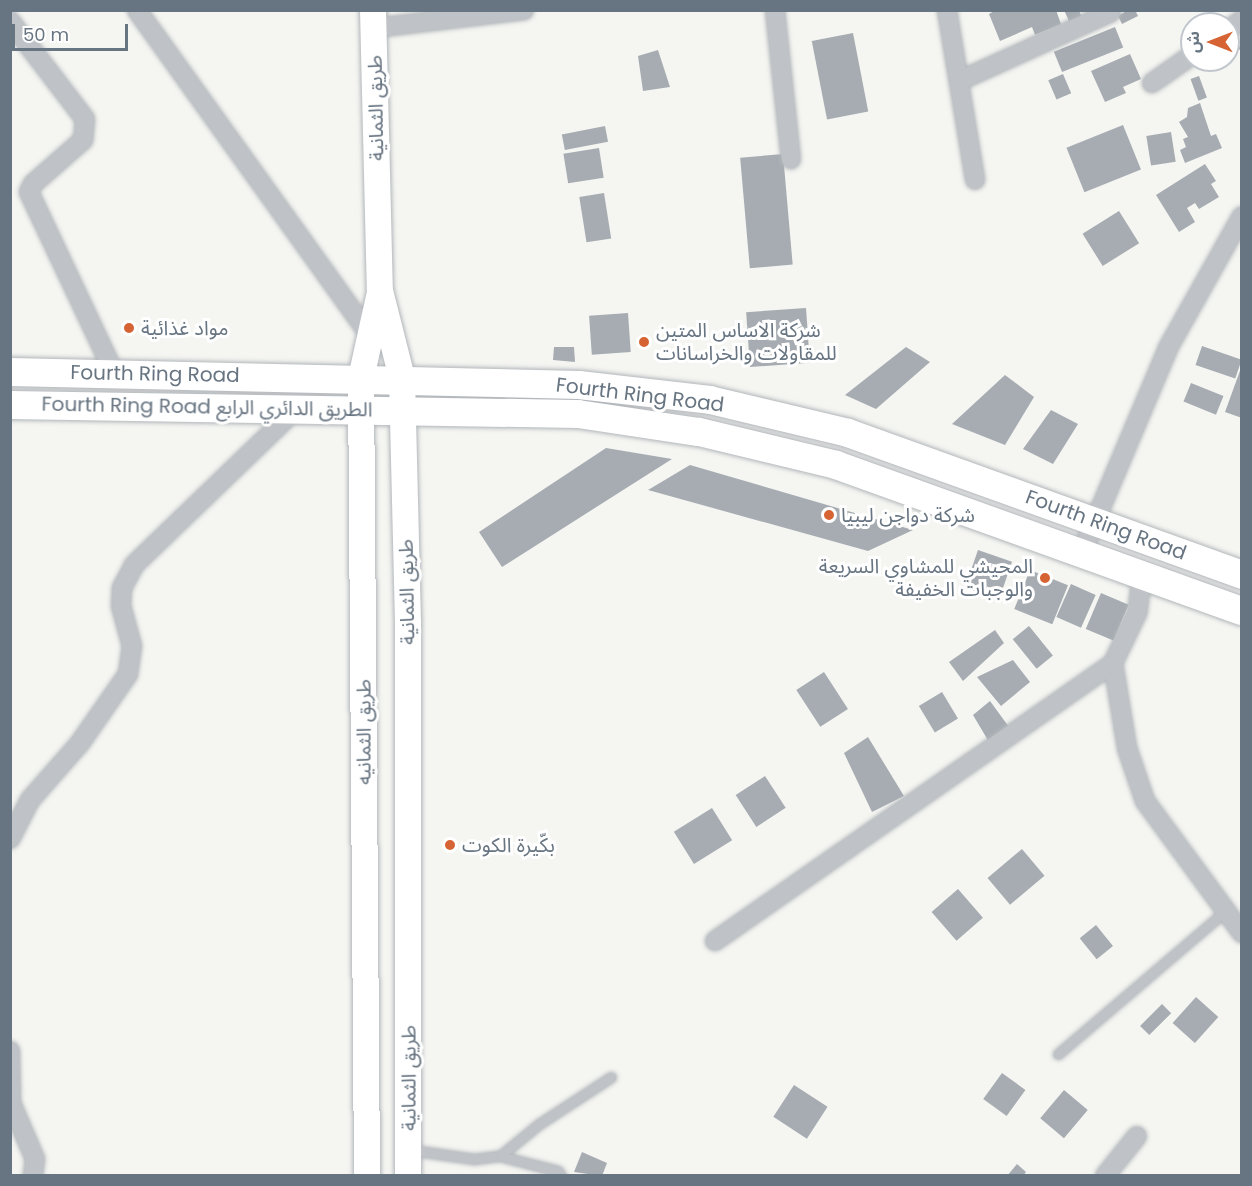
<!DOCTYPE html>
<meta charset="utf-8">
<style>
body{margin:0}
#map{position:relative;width:1252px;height:1186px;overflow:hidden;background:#f5f6f2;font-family:Poppins,"Noto Sans Arabic",sans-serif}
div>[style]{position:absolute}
.building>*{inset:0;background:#a6acb2;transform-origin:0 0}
.roads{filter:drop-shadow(0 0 2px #b2b6ba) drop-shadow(0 0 2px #b2b6ba)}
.lane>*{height:9px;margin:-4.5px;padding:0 4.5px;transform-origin:4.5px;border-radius:4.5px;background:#bfc2c6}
.street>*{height:18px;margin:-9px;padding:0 9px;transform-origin:9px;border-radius:9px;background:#bfc2c6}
.secondary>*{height:26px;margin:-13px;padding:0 13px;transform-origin:13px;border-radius:13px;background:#fff}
.primary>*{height:28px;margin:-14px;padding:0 14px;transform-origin:14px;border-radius:14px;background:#fff}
.dots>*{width:16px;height:16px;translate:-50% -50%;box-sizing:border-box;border:3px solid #fff;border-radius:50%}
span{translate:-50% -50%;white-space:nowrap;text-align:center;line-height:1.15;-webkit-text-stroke:6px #fff;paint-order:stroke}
.street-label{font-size:20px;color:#677481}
.poi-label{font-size:20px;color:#677481}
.left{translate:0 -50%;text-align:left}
.right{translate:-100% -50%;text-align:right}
.frame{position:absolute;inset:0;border:12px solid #677481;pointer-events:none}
.north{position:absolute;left:1180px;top:12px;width:60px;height:60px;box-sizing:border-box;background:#fff;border:2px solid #c2c7cd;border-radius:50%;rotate:270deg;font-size:16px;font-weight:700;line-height:24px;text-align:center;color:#677481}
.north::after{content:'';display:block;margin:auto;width:21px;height:27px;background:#d56333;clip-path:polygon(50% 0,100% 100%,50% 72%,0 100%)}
.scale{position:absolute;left:12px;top:24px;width:116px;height:27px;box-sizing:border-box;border:3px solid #677481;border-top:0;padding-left:8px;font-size:18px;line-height:21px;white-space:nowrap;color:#677481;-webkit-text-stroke:4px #fff;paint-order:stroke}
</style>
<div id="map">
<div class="building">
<i style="clip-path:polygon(996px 10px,1056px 10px,1061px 24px,1035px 35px,1032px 27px,1000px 41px,989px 14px)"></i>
<i style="clip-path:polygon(1064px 10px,1079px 10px,1081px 16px,1069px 21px)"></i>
<i style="clip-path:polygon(1128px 10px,1135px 10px,1138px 16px,1122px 24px,1118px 16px)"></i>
<i style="left:1115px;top:27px;width:22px;height:66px;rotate:68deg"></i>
<i style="left:853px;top:33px;width:80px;height:42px;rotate:79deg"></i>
<i style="clip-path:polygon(1235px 38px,1241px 49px,1230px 54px,1228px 41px)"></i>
<i style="clip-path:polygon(658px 50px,670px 87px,643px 91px,638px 56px)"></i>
<i style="clip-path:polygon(1130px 54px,1141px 79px,1123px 87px,1126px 93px,1105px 102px,1091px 71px)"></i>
<i style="left:1063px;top:74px;width:21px;height:16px;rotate:67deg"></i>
<i style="left:1199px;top:76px;width:23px;height:9px;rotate:70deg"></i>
<i style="clip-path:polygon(1200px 103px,1211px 136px,1216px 134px,1222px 148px,1185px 163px,1180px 150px,1186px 147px,1183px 139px,1188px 137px,1179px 122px,1187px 117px,1188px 108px)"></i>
<i style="left:1123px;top:125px;width:48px;height:61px;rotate:68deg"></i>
<i style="left:605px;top:126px;width:16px;height:44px;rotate:79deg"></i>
<i style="left:1171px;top:132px;width:30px;height:25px;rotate:81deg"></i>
<i style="left:599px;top:148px;width:30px;height:36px;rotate:81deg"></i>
<i style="left:783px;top:154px;width:111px;height:43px;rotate:85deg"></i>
<i style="clip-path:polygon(1205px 164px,1216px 181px,1211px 184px,1219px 197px,1199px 209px,1195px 203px,1187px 208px,1195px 222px,1179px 232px,1156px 195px)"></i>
<i style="left:604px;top:193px;width:46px;height:25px;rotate:81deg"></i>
<i style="left:1119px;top:211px;width:38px;height:43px;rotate:58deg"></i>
<i style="left:806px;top:308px;width:55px;height:60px;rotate:86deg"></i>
<i style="left:628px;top:313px;width:39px;height:39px;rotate:86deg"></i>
<i style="left:1202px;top:346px;width:42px;height:20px;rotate:19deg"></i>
<i style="clip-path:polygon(554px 347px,574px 347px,575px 362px,553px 360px)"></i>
<i style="clip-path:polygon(906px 347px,930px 362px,876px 409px,845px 395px)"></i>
<i style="clip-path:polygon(1241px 368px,1242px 368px,1242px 418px,1225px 412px)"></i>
<i style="clip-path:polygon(1005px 375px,1034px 397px,1005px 445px,952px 424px)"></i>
<i style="left:1191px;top:383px;width:35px;height:20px;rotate:22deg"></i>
<i style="clip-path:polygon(1051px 410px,1078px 424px,1053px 464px,1023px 449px)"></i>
<i style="clip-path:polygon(606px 448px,672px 459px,502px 567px,479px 532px)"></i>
<i style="clip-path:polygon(690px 465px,913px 530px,868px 551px,648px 490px)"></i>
<i style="left:978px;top:550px;width:36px;height:40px;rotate:19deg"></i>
<i style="left:1030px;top:570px;width:41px;height:42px;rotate:22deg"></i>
<i style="left:1071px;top:584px;width:27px;height:36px;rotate:24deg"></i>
<i style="left:1101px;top:593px;width:30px;height:39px;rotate:23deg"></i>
<i style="left:1029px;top:626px;width:38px;height:21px;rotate:51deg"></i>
<i style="clip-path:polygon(995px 630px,1004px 643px,963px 681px,949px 662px)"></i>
<i style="clip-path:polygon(1013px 660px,1030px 682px,1001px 706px,977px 677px)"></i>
<i style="left:824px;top:672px;width:44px;height:33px;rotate:57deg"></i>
<i style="left:942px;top:692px;width:31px;height:27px;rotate:59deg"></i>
<i style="clip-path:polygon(990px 701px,1009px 727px,989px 742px,973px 715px)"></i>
<i style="clip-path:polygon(868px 737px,904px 796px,872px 812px,844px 753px)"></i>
<i style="left:765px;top:776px;width:38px;height:35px;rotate:57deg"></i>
<i style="left:712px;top:808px;width:38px;height:45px;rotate:58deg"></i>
<i style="left:1022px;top:849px;width:35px;height:45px;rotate:50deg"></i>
<i style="left:958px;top:889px;width:38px;height:35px;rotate:49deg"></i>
<i style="left:1096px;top:925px;width:27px;height:21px;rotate:51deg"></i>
<i style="left:1196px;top:997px;width:30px;height:35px;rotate:42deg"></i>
<i style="left:1162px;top:1004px;width:13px;height:31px;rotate:45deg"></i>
<i style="left:1002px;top:1073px;width:29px;height:32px;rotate:36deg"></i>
<i style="left:794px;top:1085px;width:40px;height:38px;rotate:33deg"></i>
<i style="left:1064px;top:1090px;width:31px;height:37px;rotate:40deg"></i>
<i style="clip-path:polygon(582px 1152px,607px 1163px,602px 1176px,574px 1172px)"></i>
<i style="clip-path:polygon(1017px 1164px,1026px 1172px,1023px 1176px,1007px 1176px)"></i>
</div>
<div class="roads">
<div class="lane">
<i style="left:1058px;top:1054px;width:217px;rotate:-40.5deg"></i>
<i style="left:411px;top:1150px;width:64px;rotate:8.1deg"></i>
<i style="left:474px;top:1159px;width:26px;rotate:-7deg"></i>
<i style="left:500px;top:1156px;width:50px;rotate:-39.4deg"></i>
<i style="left:539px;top:1124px;width:86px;rotate:-33.1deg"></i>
<i style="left:500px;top:1156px;width:60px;rotate:14.5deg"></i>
<i style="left:558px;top:1171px;width:6px;rotate:59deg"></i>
</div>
<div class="street">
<i style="left:137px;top:10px;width:400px;rotate:54.4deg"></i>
<i style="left:775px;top:10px;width:150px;rotate:83.9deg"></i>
<i style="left:947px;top:10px;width:172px;rotate:80.6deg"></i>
<i style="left:10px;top:21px;width:123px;rotate:52.6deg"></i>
<i style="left:85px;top:119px;width:21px;rotate:95deg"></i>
<i style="left:83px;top:140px;width:67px;rotate:138.7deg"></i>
<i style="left:33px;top:184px;width:9px;rotate:117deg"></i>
<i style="left:29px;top:192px;width:200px;rotate:64.8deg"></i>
<i style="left:374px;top:28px;width:151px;rotate:-6.8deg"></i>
<i style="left:1228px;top:30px;width:17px;rotate:-36deg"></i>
<i style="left:959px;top:81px;width:167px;rotate:-24.4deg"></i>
<i style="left:1152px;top:83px;width:49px;rotate:-35deg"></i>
<i style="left:1082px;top:552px;width:221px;rotate:-67.1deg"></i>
<i style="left:1168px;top:348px;width:151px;rotate:-60.7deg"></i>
<i style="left:1142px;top:575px;width:38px;rotate:97deg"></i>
<i style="left:1137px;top:613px;width:55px;rotate:115.6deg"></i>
<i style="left:1113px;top:663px;width:86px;rotate:80.6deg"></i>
<i style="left:1127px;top:748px;width:56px;rotate:71.2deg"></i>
<i style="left:1145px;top:801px;width:164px;rotate:53.7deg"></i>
<i style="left:10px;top:839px;width:44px;rotate:-62.9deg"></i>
<i style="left:30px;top:800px;width:76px;rotate:-48.7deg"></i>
<i style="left:80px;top:743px;width:84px;rotate:-55.2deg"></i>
<i style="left:128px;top:674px;width:28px;rotate:-82deg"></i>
<i style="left:132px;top:646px;width:41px;rotate:-105.4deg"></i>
<i style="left:121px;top:606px;width:18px;rotate:-87deg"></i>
<i style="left:122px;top:588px;width:26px;rotate:-62deg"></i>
<i style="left:134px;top:565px;width:226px;rotate:-43.9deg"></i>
<i style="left:715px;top:941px;width:485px;rotate:-34.9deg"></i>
<i style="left:10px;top:1051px;width:52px;rotate:88.9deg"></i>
<i style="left:11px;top:1103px;width:61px;rotate:66.8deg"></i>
<i style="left:35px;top:1159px;width:17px;rotate:97deg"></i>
<i style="left:1105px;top:1176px;width:51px;rotate:-51.3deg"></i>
</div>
<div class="secondary">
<i style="left:373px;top:10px;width:281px;rotate:88.6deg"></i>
<i style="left:380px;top:291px;width:90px;rotate:75.8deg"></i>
<i style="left:402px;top:378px;width:244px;rotate:88.6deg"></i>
<i style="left:408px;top:622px;width:554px;rotate:90deg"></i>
<i style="left:367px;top:1176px;width:798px;rotate:-90.43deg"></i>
<i style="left:361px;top:378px;width:83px;rotate:-77.5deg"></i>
</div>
<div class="primary">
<i style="left:10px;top:372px;width:569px;rotate:1.31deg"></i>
<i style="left:579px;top:385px;width:132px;rotate:6.5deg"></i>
<i style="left:710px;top:400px;width:142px;rotate:13.4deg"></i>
<i style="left:848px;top:433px;width:419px;rotate:19.8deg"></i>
<i style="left:10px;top:405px;width:568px;rotate:0.91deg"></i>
<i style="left:578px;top:414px;width:122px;rotate:8.5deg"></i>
<i style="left:699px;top:432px;width:141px;rotate:13.5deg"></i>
<i style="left:836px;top:465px;width:431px;rotate:19.8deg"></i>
</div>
</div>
<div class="dots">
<i style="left:129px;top:328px;background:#d56333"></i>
<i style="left:644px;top:342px;background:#d56333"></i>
<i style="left:829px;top:515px;background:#d56333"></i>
<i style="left:1045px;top:578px;background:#d56333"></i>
<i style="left:450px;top:845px;background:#d56333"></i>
</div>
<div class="street-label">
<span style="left:376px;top:108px;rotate:-91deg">طريق الثمانية</span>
<span style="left:155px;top:374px;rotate:1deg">Fourth Ring Road</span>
<span style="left:640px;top:395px;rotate:7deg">Fourth Ring Road</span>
<span style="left:207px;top:407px;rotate:1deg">Fourth Ring Road الطريق الدائري الرابع</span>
<span style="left:1106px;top:525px;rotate:20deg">Fourth Ring Road</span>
<span style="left:407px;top:592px;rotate:-91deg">طريق الثمانية</span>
<span style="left:364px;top:732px;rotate:-90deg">طريق الثمانيه</span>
<span style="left:409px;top:1078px;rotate:-90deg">طريق الثمانية</span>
</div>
<div class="poi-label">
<span class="left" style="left:141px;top:328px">مواد غذائية</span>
<span class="left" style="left:656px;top:342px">شركة الاساس المتين<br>للمقاولات والخراسانات</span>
<span class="left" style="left:841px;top:515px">شركة دواجن ليبيا</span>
<span class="right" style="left:1033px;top:578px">المحيشي للمشاوي السريعة<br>والوجبات الخفيفة</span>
<span class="left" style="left:462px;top:845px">بكّيرة الكوت</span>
</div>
<div class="frame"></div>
<div class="north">ش</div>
<div class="scale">50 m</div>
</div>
